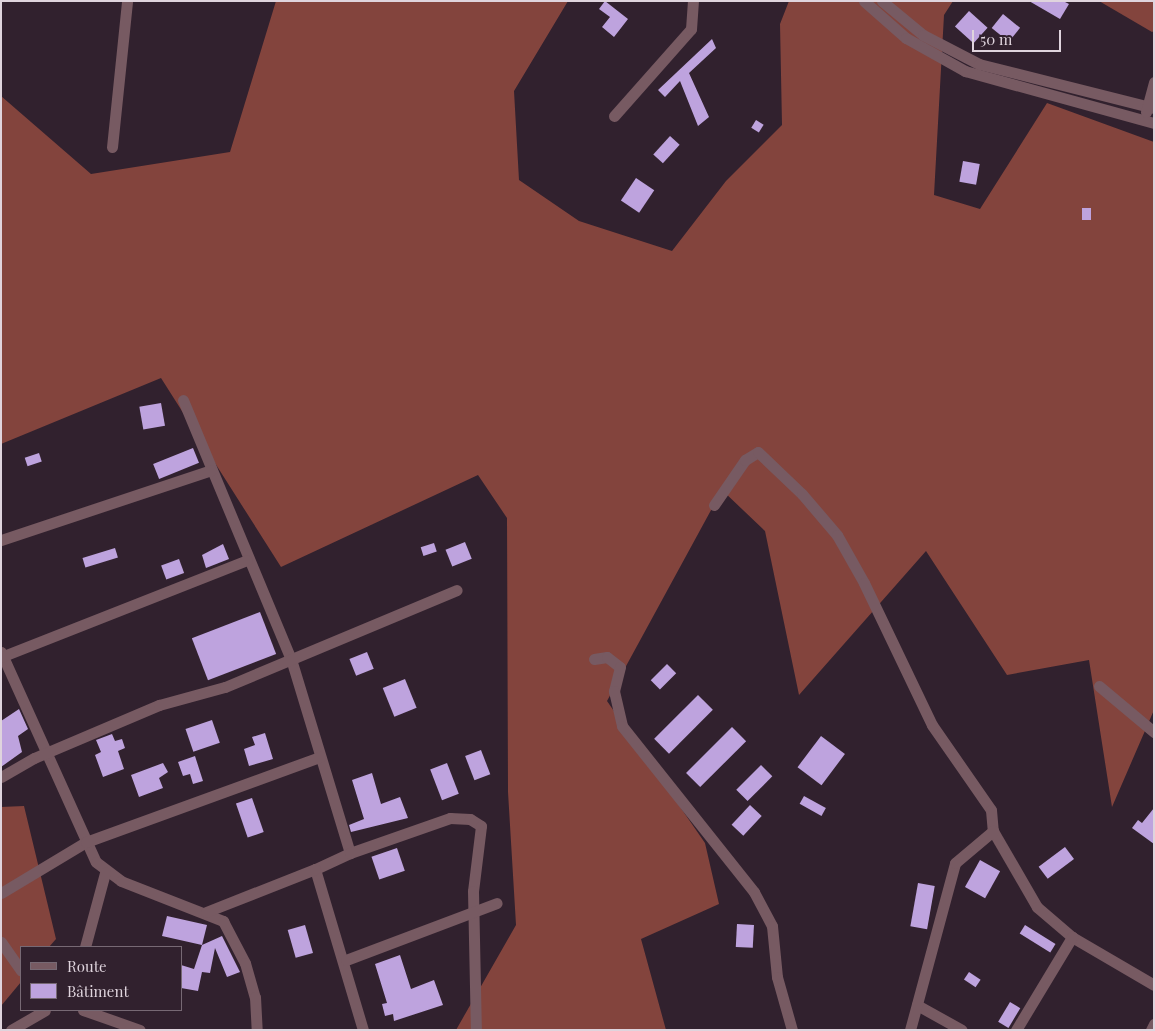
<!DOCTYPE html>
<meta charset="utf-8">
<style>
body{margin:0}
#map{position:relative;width:1155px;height:1031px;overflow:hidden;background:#31212e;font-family:"Playfair Display",serif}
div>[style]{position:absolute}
.forest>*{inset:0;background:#83443d}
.building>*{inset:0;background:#bea3de;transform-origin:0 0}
.minor>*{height:11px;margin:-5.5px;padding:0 5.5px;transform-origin:5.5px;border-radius:5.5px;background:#775a62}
span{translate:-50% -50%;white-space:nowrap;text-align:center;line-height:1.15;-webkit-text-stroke:5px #31212e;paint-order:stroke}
.frame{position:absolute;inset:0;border:2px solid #dfd4dd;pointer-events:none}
.legend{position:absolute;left:20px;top:946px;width:162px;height:65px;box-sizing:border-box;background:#31212e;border:1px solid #776974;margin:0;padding:6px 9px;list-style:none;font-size:15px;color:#dfd4dd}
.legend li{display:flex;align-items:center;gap:10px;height:25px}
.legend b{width:25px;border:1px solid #776974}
.scale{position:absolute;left:972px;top:30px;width:89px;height:22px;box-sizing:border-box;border:2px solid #dfd4dd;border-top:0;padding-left:6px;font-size:15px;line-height:18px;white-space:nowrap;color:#dfd4dd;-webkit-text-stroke:4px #31212e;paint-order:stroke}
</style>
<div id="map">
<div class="forest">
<i style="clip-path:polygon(276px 1px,568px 1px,514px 91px,519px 180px,579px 221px,672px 251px,726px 181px,782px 125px,780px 24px,789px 1px,953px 1px,944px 15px,934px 195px,980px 209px,1047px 103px,1154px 142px,1154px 710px,1112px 807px,1089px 660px,1007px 675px,926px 551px,799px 695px,765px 531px,722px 490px,607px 701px,705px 843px,719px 904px,641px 939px,666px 1030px,456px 1030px,516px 925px,508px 792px,507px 518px,478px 475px,281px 567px,161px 378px,1px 444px,1px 96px,91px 174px,230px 152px)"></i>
<i style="clip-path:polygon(1099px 1px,1154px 1px,1154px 31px,1152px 32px)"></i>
<i style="clip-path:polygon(24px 806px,56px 939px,49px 947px,21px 947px,21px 982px,1px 1006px,1px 807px)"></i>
</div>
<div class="building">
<i style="clip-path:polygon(605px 1px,628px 19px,614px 37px,602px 27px,610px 17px,599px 9px)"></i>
<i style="clip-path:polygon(1029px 1px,1063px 1px,1069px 4px,1060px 19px)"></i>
<i style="left:969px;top:11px;width:25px;height:21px;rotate:42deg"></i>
<i style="left:1003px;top:14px;width:22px;height:18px;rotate:39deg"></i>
<i style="clip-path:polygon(712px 39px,716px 48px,689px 73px,709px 117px,698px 126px,680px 81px,665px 97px,658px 90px)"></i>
<i style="left:756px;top:120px;width:9px;height:9px;rotate:32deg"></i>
<i style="left:670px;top:136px;width:13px;height:25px;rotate:42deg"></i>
<i style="left:963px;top:161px;width:17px;height:21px;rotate:10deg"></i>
<i style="left:636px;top:178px;width:22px;height:27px;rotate:34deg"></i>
<i style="left:1082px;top:208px;width:9px;height:12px"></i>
<i style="left:161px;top:403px;width:23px;height:22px;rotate:80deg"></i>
<i style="left:193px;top:448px;width:16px;height:43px;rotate:68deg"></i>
<i style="left:39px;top:453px;width:9px;height:15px;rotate:72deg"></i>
<i style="left:465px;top:542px;width:18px;height:21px;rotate:68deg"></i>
<i style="left:434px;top:543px;width:9px;height:14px;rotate:72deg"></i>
<i style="clip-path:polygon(223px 544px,229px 559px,206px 568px,202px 555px)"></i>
<i style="left:115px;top:548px;width:10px;height:34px;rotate:73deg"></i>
<i style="left:179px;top:559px;width:15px;height:19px;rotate:70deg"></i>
<i style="left:260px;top:612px;width:45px;height:73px;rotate:69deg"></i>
<i style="left:367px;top:652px;width:18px;height:19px;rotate:68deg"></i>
<i style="left:667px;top:664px;width:13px;height:23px;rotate:45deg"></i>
<i style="left:405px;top:679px;width:31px;height:24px;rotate:68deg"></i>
<i style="left:698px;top:695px;width:21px;height:62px;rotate:45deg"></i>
<i style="clip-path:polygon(19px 709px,28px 729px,18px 736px,22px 752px,1px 767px,1px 721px)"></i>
<i style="left:212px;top:720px;width:24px;height:28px;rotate:71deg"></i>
<i style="left:732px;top:727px;width:20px;height:65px;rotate:45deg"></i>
<i style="clip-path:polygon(265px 733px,273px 759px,249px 766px,244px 749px,255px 745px,252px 737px)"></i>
<i style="clip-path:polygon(112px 734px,115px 741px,122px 739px,125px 748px,118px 751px,124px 769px,103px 777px,95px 755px,101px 752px,96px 740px)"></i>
<i style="left:821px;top:736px;width:30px;height:39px;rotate:37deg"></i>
<i style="left:481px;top:750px;width:26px;height:17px;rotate:69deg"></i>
<i style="clip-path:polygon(195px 756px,203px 781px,193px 784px,190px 774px,183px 776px,178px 762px)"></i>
<i style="clip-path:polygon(163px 763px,168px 772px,159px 778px,163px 788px,139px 797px,131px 775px)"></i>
<i style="left:447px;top:763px;width:33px;height:18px;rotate:69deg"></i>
<i style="left:761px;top:765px;width:16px;height:35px;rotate:45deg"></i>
<i style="clip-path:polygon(372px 773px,381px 804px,400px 797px,408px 818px,351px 832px,349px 825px,364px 819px,352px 780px)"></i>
<i style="left:804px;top:796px;width:25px;height:9px;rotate:29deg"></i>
<i style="left:252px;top:798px;width:36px;height:17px;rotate:71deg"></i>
<i style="left:750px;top:805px;width:16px;height:27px;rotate:43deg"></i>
<i style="clip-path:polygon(1154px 808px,1154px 844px,1132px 828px,1138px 820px,1142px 823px)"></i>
<i style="left:1065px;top:847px;width:15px;height:33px;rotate:53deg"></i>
<i style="left:397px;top:848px;width:24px;height:27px;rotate:71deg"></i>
<i style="left:980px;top:860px;width:23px;height:31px;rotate:29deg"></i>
<i style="left:918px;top:883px;width:17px;height:44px;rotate:10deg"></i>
<i style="clip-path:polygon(167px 916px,207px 925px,202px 945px,222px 936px,240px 972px,227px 977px,215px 948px,210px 973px,202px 972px,198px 991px,181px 988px,181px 965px,194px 969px,202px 945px,162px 936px)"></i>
<i style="left:737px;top:924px;width:17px;height:23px;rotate:3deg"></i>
<i style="left:305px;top:925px;width:29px;height:18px;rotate:74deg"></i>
<i style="left:1025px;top:925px;width:36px;height:10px;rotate:32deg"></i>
<i style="clip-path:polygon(400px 955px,411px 989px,434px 980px,443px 1005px,394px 1021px,393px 1014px,385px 1016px,382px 1004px,387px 1003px,375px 964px)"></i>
<i style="left:969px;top:972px;width:14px;height:9px;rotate:34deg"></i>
<i style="left:1010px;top:1002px;width:12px;height:23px;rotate:31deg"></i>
</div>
<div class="minor">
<i style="left:864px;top:1px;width:56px;rotate:41.4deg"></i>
<i style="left:906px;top:38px;width:68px;rotate:29.2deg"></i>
<i style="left:965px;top:71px;width:196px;rotate:15.4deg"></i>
<i style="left:882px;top:1px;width:53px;rotate:39.7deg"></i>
<i style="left:923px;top:35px;width:63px;rotate:27.4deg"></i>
<i style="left:979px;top:64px;width:180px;rotate:14.1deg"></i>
<i style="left:1146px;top:112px;width:31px;rotate:-75deg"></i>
<i style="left:614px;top:116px;width:116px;rotate:-48.5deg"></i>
<i style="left:691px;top:29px;width:28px;rotate:-86deg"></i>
<i style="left:112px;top:147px;width:147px;rotate:-84.1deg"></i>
<i style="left:183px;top:400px;width:281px;rotate:67.4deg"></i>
<i style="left:291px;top:659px;width:203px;rotate:73.1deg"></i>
<i style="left:350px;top:853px;width:38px;rotate:155deg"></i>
<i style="left:315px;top:869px;width:168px;rotate:73.4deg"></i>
<i style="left:714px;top:505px;width:55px;rotate:-55.4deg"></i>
<i style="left:745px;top:460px;width:15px;rotate:-32deg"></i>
<i style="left:758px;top:452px;width:61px;rotate:43.7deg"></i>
<i style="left:802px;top:494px;width:54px;rotate:49.5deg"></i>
<i style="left:837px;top:535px;width:55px;rotate:60.6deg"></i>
<i style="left:864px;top:583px;width:157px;rotate:64.4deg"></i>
<i style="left:932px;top:725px;width:103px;rotate:55.2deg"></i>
<i style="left:991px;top:810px;width:21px;rotate:85deg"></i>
<i style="left:993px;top:831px;width:88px;rotate:59.9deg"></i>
<i style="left:1037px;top:907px;width:46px;rotate:40.6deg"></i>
<i style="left:1072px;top:937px;width:95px;rotate:30.3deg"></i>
<i style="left:1px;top:540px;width:221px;rotate:-18.4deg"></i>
<i style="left:1px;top:652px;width:230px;rotate:65.7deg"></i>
<i style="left:96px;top:862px;width:31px;rotate:37deg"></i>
<i style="left:121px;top:881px;width:110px;rotate:21.4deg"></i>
<i style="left:223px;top:921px;width:47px;rotate:62.4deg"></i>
<i style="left:245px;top:963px;width:35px;rotate:74deg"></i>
<i style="left:255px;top:997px;width:33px;rotate:87deg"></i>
<i style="left:1px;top:657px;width:264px;rotate:-21.5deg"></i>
<i style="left:594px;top:659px;width:13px;rotate:-9deg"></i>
<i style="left:607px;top:657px;width:16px;rotate:38deg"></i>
<i style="left:620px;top:667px;width:25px;rotate:104deg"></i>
<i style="left:614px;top:691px;width:36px;rotate:77deg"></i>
<i style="left:622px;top:726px;width:212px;rotate:51.5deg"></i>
<i style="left:754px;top:892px;width:38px;rotate:62deg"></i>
<i style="left:772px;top:926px;width:51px;rotate:84.4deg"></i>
<i style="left:777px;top:977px;width:55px;rotate:74.2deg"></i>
<i style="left:1099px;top:686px;width:72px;rotate:39.9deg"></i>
<i style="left:1px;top:777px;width:38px;rotate:-30deg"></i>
<i style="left:34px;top:758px;width:136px;rotate:-23deg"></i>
<i style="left:159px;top:705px;width:68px;rotate:-15.3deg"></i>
<i style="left:225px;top:687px;width:251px;rotate:-22.7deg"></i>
<i style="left:350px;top:853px;width:106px;rotate:-19.3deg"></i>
<i style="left:450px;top:818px;width:20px;rotate:3deg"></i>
<i style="left:470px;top:819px;width:13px;rotate:32deg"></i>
<i style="left:481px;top:826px;width:65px;rotate:97deg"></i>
<i style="left:473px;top:891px;width:139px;rotate:88.8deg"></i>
<i style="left:1px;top:893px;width:99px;rotate:-31deg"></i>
<i style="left:86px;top:842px;width:249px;rotate:-20deg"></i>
<i style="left:206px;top:912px;width:117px;rotate:-21.5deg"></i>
<i style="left:1px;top:942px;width:35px;rotate:55deg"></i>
<i style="left:85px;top:947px;width:77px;rotate:-74.9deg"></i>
<i style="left:346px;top:960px;width:161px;rotate:-20.7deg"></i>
<i style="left:917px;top:1005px;width:51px;rotate:29.1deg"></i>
<i style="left:83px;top:1010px;width:60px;rotate:19.3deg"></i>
<i style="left:11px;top:1030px;width:39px;rotate:-30deg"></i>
<i style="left:910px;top:1030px;width:173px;rotate:-74.9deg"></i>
<i style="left:955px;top:863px;width:50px;rotate:-40.1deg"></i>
<i style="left:1016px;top:1030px;width:109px;rotate:-58.9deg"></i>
<i style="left:1151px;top:1030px;width:7px;rotate:-63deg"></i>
</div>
<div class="frame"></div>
<ul class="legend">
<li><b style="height:6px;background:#775a62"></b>Route</li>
<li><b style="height:14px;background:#bea3de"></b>Bâtiment</li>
</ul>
<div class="scale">50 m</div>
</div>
